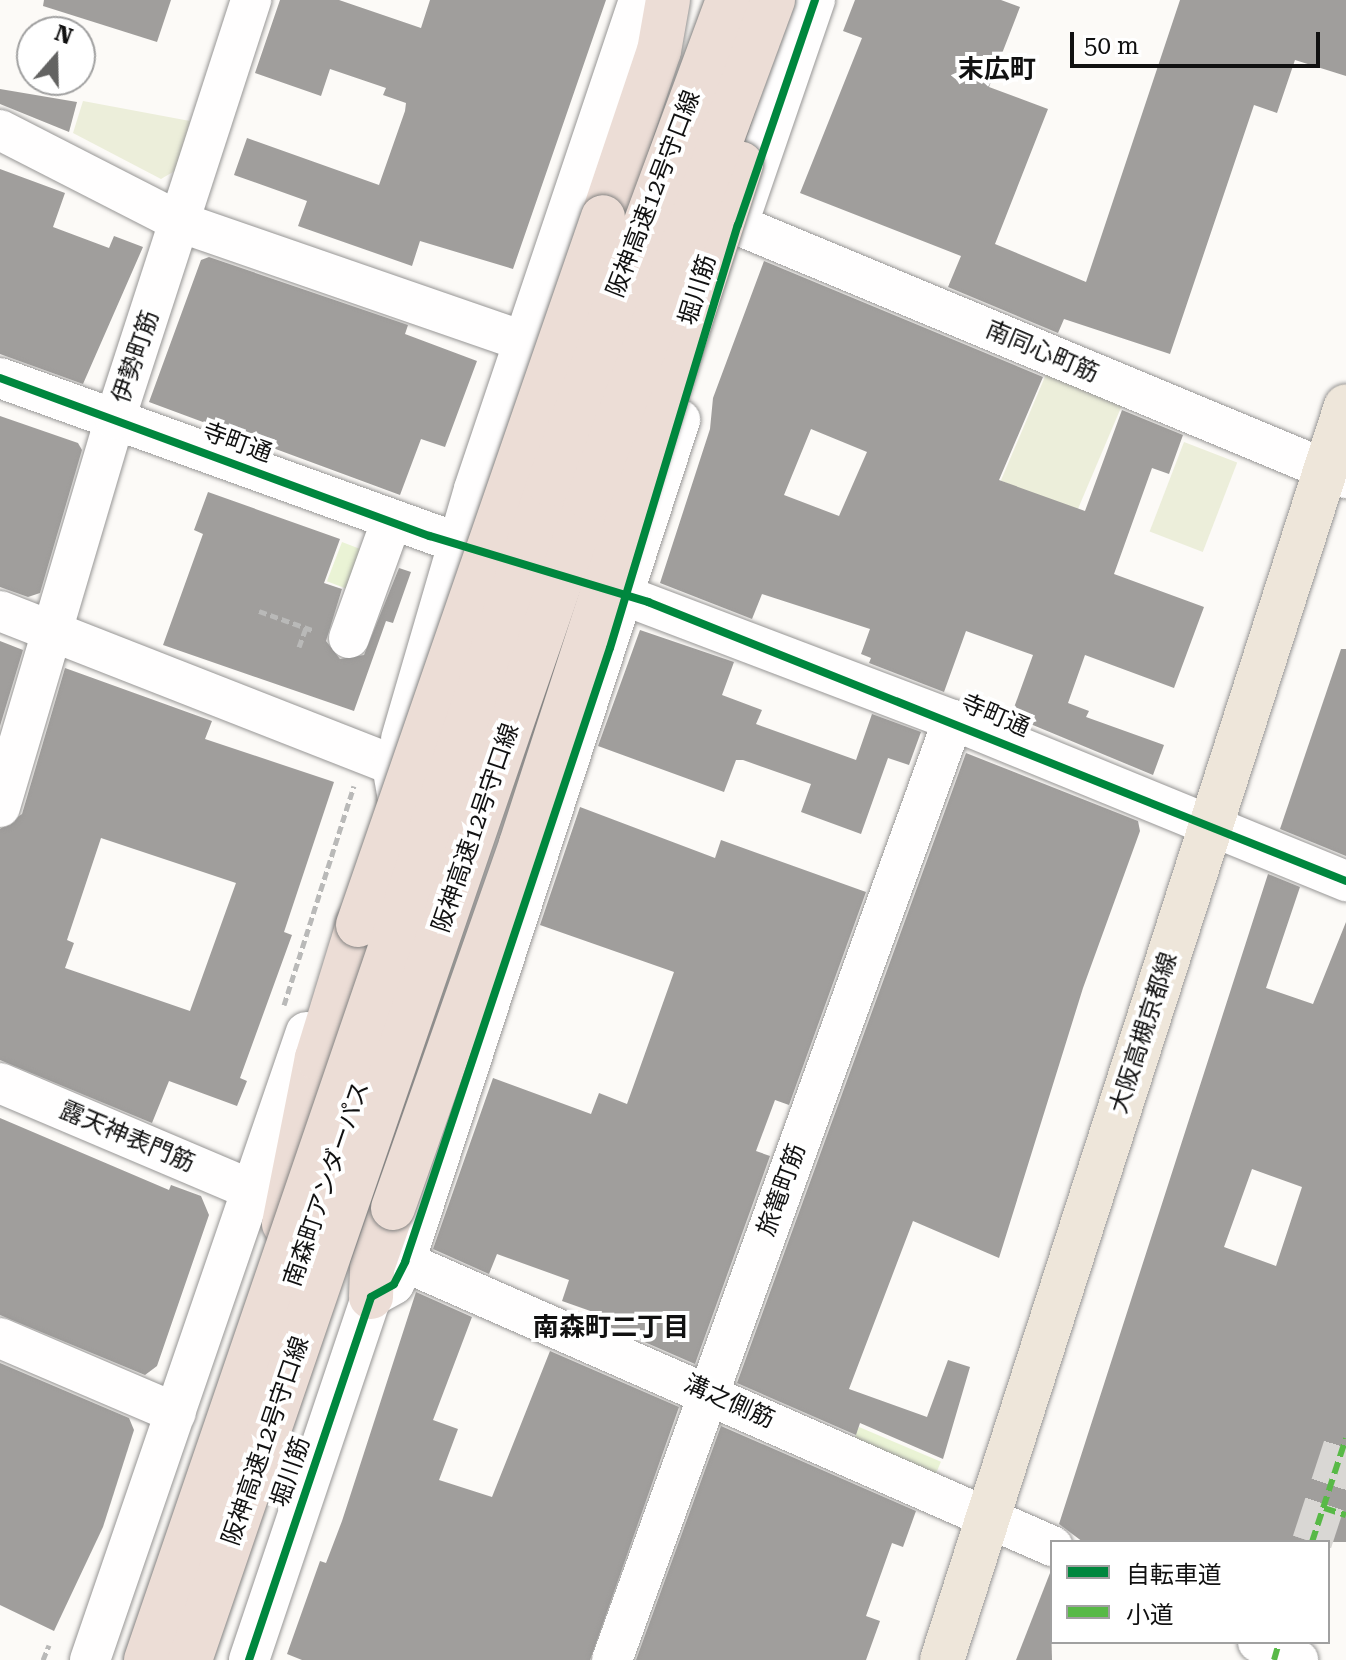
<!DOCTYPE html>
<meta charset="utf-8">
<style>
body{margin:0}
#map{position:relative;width:1346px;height:1660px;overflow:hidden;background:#fcfaf7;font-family:"Roboto Serif","Noto Sans JP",serif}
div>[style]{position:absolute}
.green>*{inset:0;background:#eaf3d5;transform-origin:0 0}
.cemetery>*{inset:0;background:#eceeda;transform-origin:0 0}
.building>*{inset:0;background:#a09e9c}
.minor-tunnel>*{height:40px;margin-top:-20px;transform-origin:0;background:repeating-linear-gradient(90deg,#d9d7d4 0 40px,transparent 0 60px)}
.path>*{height:5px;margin-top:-2.5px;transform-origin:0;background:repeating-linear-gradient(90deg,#b9b9b8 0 8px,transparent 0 12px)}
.roads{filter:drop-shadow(0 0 2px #979695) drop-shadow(0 0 2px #979695)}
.minor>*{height:40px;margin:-20px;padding:0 20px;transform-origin:20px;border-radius:20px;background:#fffefe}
.major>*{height:44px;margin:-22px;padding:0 22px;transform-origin:22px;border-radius:22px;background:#eee6da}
.highway>*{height:44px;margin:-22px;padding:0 22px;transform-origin:22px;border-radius:22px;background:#ecddd6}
.bridges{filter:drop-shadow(0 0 2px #848382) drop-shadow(0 0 2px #848382)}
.highway-bridge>*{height:44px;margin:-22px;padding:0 22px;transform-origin:22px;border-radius:22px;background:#ecddd6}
.quiet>*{height:6px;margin-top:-3px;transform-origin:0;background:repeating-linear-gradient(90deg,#58b947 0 12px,transparent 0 18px)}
.cycleway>*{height:8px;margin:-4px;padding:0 4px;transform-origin:4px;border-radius:4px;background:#00873e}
span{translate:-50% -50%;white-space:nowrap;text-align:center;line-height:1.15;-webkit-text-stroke:8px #fff;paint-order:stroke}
.street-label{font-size:24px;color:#111}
.neighbourhood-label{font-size:26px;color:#111;font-weight:700}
.legend{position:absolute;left:1050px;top:1540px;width:280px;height:104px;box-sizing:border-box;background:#fff;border:2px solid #a0a0a0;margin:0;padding:10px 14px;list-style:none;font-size:24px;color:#111}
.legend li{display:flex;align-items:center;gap:16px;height:40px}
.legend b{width:40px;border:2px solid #a0a0a0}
.north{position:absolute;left:16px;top:16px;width:80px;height:80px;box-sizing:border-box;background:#fff;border:2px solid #a0a0a0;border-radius:50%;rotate:20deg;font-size:22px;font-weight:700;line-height:32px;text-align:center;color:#111}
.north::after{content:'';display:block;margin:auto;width:28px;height:36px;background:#636362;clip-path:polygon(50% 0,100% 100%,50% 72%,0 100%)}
.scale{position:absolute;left:1070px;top:32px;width:250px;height:36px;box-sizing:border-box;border:4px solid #111;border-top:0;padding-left:10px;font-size:24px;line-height:28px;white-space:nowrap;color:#111;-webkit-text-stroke:6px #fff;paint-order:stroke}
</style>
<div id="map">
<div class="green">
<i style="left:342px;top:542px;width:30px;height:42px;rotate:21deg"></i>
<i style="left:859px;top:1427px;width:89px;height:18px;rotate:23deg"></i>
</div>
<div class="cemetery">
<i style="clip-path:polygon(83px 101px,190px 121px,178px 169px,161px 179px,73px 133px)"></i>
<i style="left:1047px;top:372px;width:82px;height:118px;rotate:23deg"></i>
<i style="left:1184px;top:442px;width:57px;height:96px;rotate:21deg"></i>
</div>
<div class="building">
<i style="clip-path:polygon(44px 0,171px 0,157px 42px,43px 6px)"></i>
<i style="clip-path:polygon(280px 0,339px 0,421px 28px,430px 0,606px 0,513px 269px,420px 241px,412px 266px,298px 226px,307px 201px,234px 175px,247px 138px,379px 185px,405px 111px,406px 103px,383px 95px,386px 88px,330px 69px,321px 96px,255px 73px)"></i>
<i style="clip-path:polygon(855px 0,1001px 0,1020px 7px,989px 87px,1048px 109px,995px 244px,1086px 282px,1180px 0,1346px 0,1346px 76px,1295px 60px,1277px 113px,1254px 105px,1170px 354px,1064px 319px,1058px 333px,948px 287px,961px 256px,800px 193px,862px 38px,843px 31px)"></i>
<i style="clip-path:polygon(0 89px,77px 102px,69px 132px,0 104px)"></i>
<i style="clip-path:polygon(0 169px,65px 193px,53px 227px,109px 248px,114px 236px,143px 247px,83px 384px,0 354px)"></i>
<i style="clip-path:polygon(209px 257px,408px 325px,405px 334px,477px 361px,445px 447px,421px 439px,400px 495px,149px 402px,201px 260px)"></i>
<i style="clip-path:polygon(evenodd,764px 261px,1043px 377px,999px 480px,1085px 511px,1122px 410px,1183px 435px,1169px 474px,1152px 468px,1114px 574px,1204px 607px,1174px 688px,1085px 655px,1068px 703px,1089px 711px,1086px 717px,1164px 745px,1153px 775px,1011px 716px,1033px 655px,966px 631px,944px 692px,869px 663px,871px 658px,861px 654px,870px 629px,762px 594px,752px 619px,660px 583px,710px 429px,713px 398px,764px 261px,811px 429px,867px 452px,839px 516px,784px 495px,811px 429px)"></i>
<i style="clip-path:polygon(0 416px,78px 443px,82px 450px,40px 593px,28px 597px,0 587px)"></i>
<i style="clip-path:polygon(208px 492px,340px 539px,324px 583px,342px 589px,326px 641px,340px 659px,364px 655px,399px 568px,411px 572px,393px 623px,386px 621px,354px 711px,163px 645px,203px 534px,194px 530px)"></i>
<i style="clip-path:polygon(640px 630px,734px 662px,722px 695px,762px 710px,756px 724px,856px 760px,872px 714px,921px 732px,909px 765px,888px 758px,861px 834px,801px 812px,811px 784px,743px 760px,736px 760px,724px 792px,598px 746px)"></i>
<i style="clip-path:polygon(0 641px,23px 650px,0 726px)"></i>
<i style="clip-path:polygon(1341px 649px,1346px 649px,1346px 856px,1280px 829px)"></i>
<i style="clip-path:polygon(evenodd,65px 668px,212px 721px,205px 739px,334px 782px,284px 932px,292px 935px,240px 1078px,247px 1081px,237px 1106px,169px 1081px,152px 1123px,0 1060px,0 829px,22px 814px,65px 668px,101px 838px,236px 883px,190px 1011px,65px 968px,74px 943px,67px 940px,101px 838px)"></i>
<i style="clip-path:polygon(966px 753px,1138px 821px,1140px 831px,1083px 988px,999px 1258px,913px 1221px,849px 1389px,927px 1417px,948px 1360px,970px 1367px,943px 1459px,860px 1423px,856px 1435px,737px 1383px)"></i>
<i style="clip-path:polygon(580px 807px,715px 858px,721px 840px,866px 892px,789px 1105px,775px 1100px,756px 1151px,770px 1156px,695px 1364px,610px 1327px,613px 1319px,562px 1301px,569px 1280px,497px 1254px,489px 1274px,433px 1249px,493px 1078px,591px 1114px,599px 1093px,627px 1104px,674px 972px,540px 925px)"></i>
<i style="clip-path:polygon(evenodd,1268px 874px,1300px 887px,1266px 988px,1313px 1004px,1346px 922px,1346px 1542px,1083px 1542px,1059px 1524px,1268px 874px,1252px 1169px,1302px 1187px,1276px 1266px,1224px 1247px,1252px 1169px)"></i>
<i style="clip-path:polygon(0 1118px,169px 1190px,171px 1185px,201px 1196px,209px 1215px,157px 1366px,145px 1375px,0 1315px)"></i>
<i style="clip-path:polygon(416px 1292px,472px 1317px,433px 1420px,458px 1429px,439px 1480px,492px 1497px,550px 1351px,679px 1407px,590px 1660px,302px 1660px,287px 1654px,320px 1561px,326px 1563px,342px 1521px)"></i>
<i style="clip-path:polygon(0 1363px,129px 1418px,134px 1430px,103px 1527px,54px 1631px,0 1605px)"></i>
<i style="clip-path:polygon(721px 1426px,916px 1511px,903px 1547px,892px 1543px,866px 1616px,880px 1621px,866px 1660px,636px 1660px)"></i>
<i style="clip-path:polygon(1050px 1573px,1052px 1660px,1016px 1660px)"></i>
</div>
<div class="minor-tunnel">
<i style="left:1312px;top:1542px;width:109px;rotate:-71.9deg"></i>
</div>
<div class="path">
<i style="left:259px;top:611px;width:59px;rotate:19.7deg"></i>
<i style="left:299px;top:647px;width:20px;rotate:-70deg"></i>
<i style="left:284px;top:1005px;width:230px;rotate:-72.3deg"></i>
<i style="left:43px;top:1660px;width:16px;rotate:-68deg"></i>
</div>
<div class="roads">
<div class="minor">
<i style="left:0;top:130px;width:204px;rotate:27.1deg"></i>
<i style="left:182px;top:223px;width:361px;rotate:19.1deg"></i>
<i style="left:743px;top:209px;width:221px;rotate:-71deg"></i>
<i style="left:738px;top:225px;width:659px;rotate:22.59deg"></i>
<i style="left:0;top:378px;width:513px;rotate:19.81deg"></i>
<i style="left:602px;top:587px;width:375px;rotate:20.8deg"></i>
<i style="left:953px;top:720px;width:425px;rotate:22.3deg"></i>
<i style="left:0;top:611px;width:421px;rotate:21.4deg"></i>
<i style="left:392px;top:765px;width:47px;rotate:80.1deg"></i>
<i style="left:349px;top:638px;width:123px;rotate:-70.1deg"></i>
<i style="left:401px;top:739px;width:260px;rotate:-73.7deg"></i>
<i style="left:474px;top:489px;width:516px;rotate:-71.35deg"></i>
<i style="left:0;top:807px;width:405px;rotate:-73.5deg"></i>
<i style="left:115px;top:419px;width:441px;rotate:-72deg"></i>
<i style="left:0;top:1083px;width:277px;rotate:23deg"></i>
<i style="left:405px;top:1262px;width:707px;rotate:23.7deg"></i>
<i style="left:0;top:1338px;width:191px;rotate:23.1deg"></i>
<i style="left:1258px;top:1642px;width:44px;rotate:24.2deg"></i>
<i style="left:90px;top:1660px;width:664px;rotate:-71.02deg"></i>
<i style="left:249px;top:1660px;width:383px;rotate:-71.4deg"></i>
<i style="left:371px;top:1297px;width:26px;rotate:-29deg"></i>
<i style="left:394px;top:1284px;width:25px;rotate:-63deg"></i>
<i style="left:405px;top:1262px;width:886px;rotate:-71.91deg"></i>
<i style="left:612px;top:1660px;width:1000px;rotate:-70.06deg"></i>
</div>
<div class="major">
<i style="left:942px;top:1660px;width:1317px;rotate:-72.14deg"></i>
</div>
<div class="highway">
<i style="left:603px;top:217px;width:175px;rotate:-71.4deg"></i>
<i style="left:659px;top:51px;width:52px;rotate:-80deg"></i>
<i style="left:284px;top:1224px;width:169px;rotate:-78.8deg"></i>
<i style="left:317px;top:1058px;width:139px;rotate:-72.9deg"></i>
<i style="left:371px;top:1297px;width:29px;rotate:-88deg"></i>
<i style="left:372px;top:1268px;width:64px;rotate:-70.7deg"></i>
</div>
</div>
<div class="bridges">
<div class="highway-bridge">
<i style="left:358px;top:925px;width:749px;rotate:-70.91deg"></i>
<i style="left:393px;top:1208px;width:386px;rotate:-70.6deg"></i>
<i style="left:521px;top:844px;width:715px;rotate:-72.07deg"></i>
<i style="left:146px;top:1660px;width:1243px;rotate:-71.08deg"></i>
<i style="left:549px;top:484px;width:516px;rotate:-69.7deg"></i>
<i style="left:190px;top:1660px;width:1229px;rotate:-71.05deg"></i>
<i style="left:589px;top:498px;width:531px;rotate:-69.72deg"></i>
</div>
</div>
<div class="quiet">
<i style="left:1324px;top:1508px;width:23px;rotate:18deg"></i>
<i style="left:1312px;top:1542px;width:109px;rotate:-71.9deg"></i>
<i style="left:1274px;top:1660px;width:19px;rotate:-74deg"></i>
</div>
<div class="cycleway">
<i style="left:0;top:378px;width:458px;rotate:20.2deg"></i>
<i style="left:430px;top:536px;width:228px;rotate:16.8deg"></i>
<i style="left:648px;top:602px;width:752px;rotate:21.79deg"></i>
<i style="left:249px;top:1660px;width:383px;rotate:-71.4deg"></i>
<i style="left:371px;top:1297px;width:26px;rotate:-29deg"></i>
<i style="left:394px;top:1284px;width:25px;rotate:-63deg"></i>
<i style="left:405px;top:1262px;width:647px;rotate:-71.54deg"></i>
<i style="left:610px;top:648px;width:442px;rotate:-73.2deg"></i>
<i style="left:738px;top:225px;width:238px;rotate:-71.1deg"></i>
</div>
<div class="street-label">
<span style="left:654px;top:194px;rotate:-69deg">阪神高速12号守口線</span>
<span style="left:698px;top:290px;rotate:-73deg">堀川筋</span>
<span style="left:1042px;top:352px;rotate:23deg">南同心町筋</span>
<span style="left:136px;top:357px;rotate:-71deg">伊勢町筋</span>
<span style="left:237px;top:443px;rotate:20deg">寺町通</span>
<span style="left:995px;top:716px;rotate:23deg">寺町通</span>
<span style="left:476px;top:828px;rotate:-71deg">阪神高速12号守口線</span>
<span style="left:1144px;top:1033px;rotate:-72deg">大阪高槻京都線</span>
<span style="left:127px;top:1137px;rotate:23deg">露天神表門筋</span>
<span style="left:327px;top:1184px;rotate:-71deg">南森町アンダーパス</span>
<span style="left:782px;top:1190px;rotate:-70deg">旅篭町筋</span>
<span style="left:729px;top:1402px;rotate:24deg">溝之側筋</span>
<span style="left:266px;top:1441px;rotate:-71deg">阪神高速12号守口線</span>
<span style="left:291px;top:1472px;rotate:-71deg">堀川筋</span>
</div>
<div class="neighbourhood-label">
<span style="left:997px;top:70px">末広町</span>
<span style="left:611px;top:1328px">南森町二丁目</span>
</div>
<ul class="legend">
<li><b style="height:10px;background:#00873e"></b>自転車道</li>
<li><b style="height:10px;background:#58b947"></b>小道</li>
</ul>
<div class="north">N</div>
<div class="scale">50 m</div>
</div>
